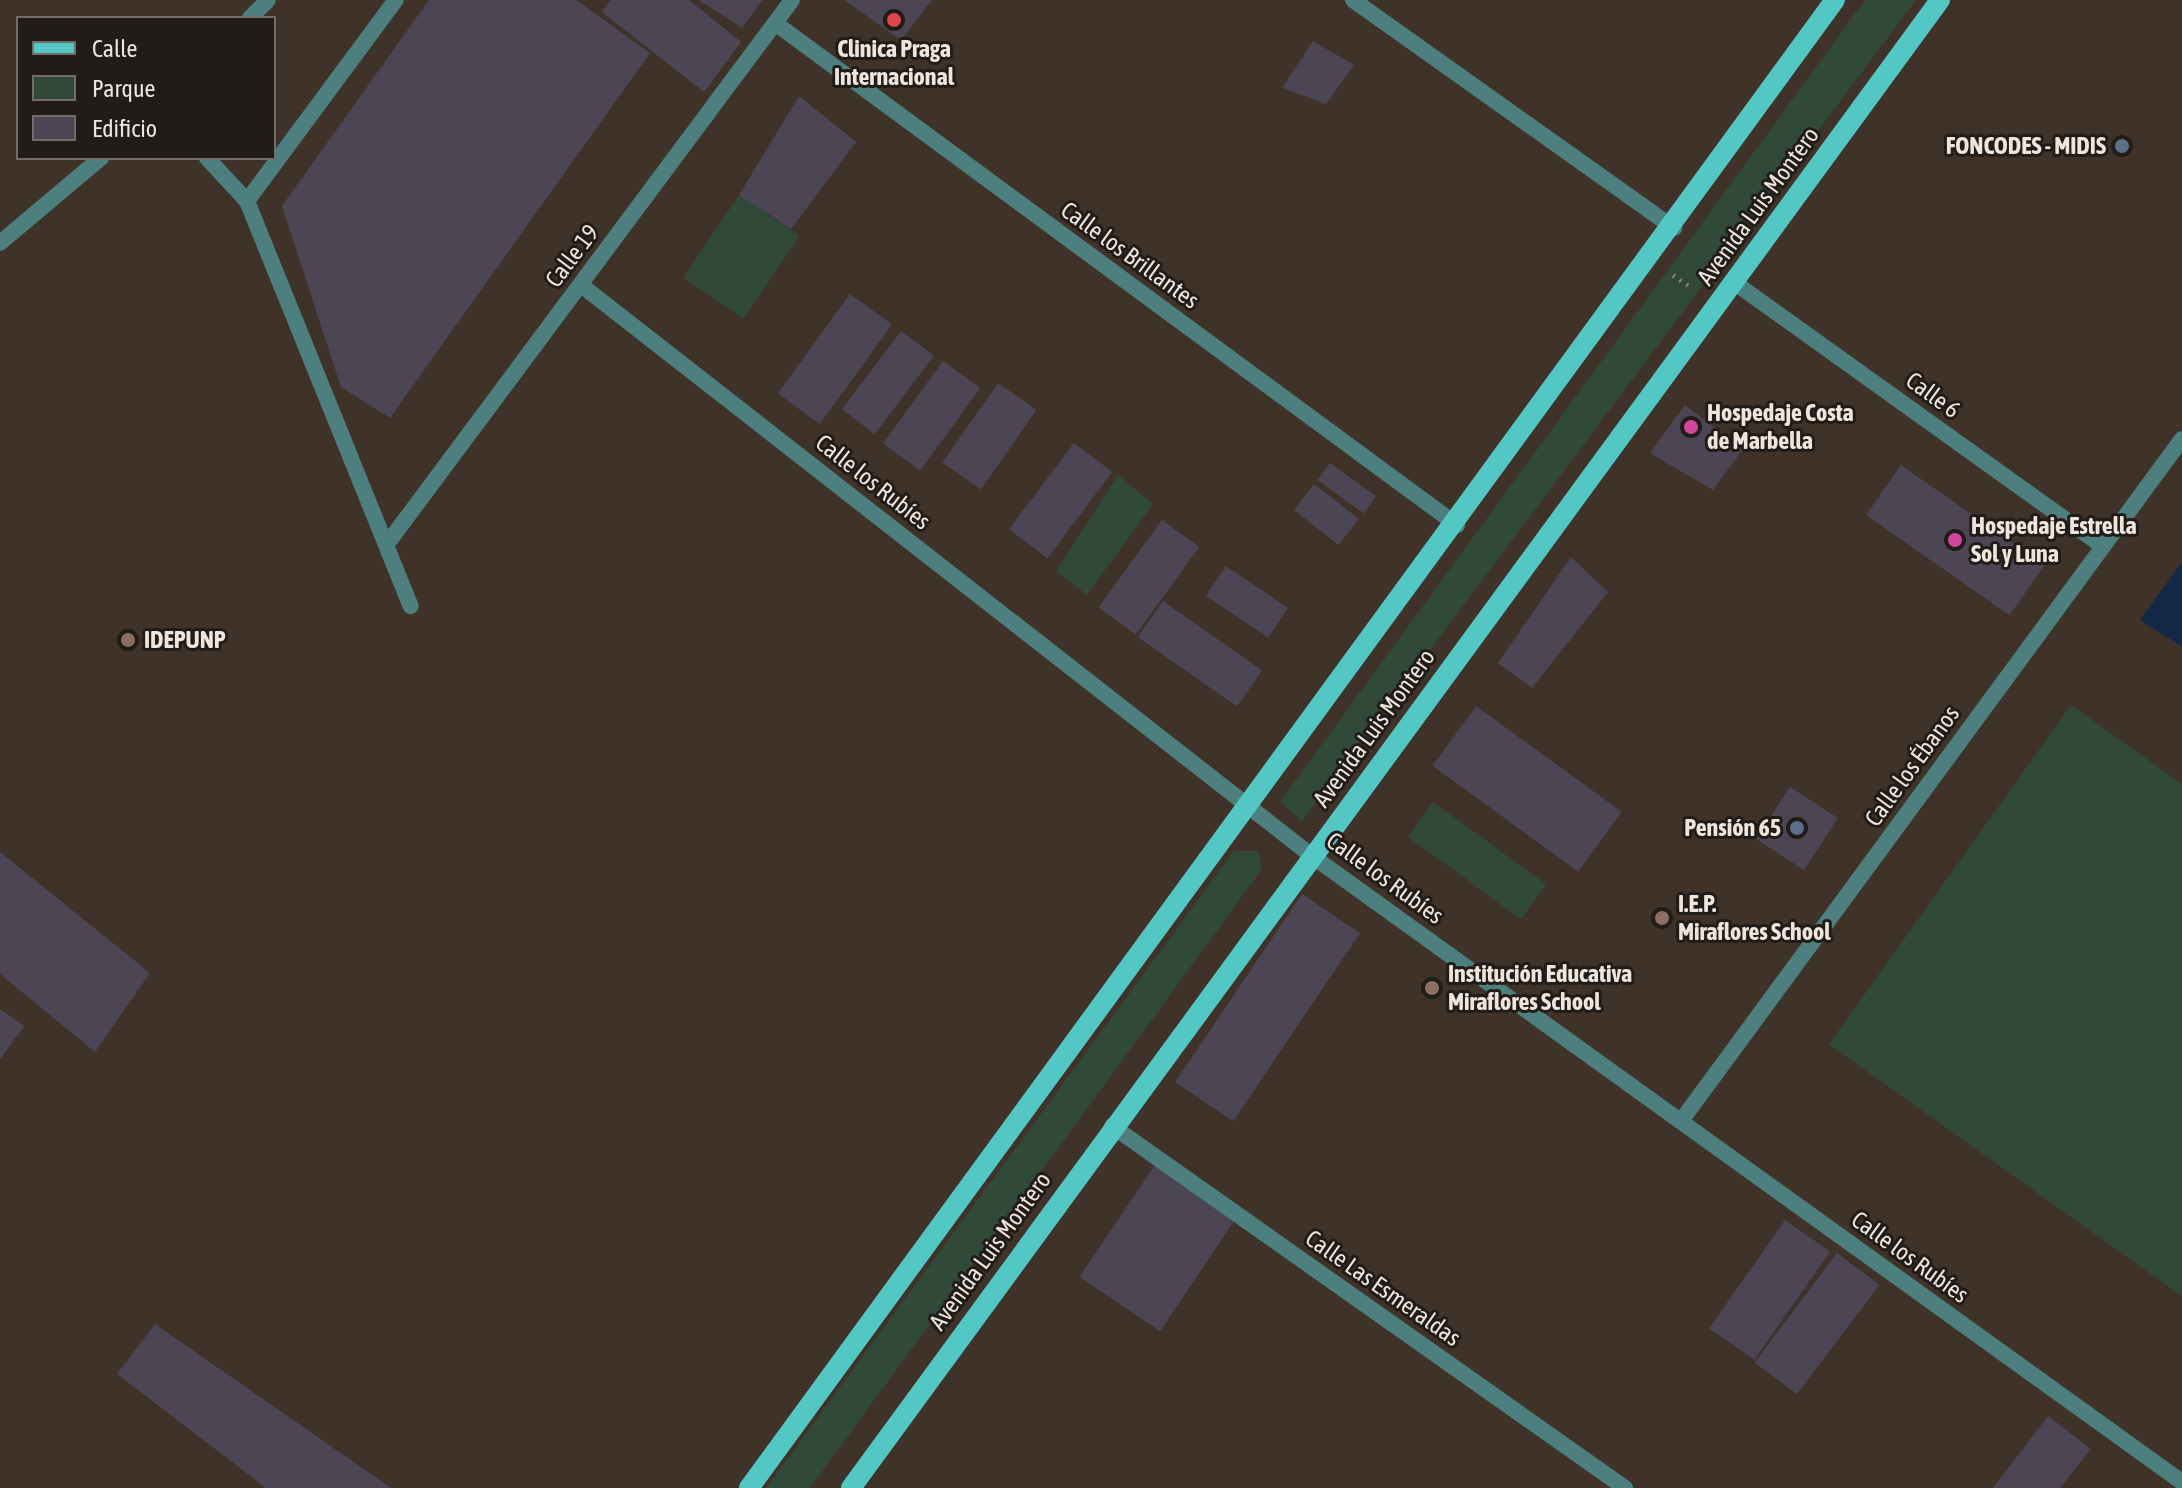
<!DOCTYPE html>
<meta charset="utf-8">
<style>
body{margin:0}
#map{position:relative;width:2182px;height:1488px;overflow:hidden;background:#3f3329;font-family:"Asap Condensed",sans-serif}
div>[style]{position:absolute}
.green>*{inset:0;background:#314938;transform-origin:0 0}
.water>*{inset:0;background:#132746}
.building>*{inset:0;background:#4c4654;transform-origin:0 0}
.path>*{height:5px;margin-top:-2.5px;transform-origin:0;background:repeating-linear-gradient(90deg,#8a8077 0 2px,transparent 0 8px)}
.street>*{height:16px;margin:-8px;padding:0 8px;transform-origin:8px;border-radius:8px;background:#4c7f7e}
.primary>*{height:20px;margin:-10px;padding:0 10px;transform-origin:10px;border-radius:10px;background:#52c7c4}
.dots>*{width:22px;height:22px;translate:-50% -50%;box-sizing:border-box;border:4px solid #221c18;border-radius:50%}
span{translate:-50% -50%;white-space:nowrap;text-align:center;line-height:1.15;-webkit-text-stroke:6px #221c18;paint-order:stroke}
.poi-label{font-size:24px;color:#ede5de;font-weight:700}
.right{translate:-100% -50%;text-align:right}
.left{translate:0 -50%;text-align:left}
.street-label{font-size:24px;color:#ede5de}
.legend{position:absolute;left:16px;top:16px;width:260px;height:144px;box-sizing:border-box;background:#221c18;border:2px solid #736c67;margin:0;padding:10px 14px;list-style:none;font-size:24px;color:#ede5de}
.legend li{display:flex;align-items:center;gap:16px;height:40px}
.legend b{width:40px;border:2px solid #736c67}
</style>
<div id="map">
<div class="green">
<i style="clip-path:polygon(1865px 0,1916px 0,1302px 821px,1280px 802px)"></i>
<i style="left:739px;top:195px;width:73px;height:100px;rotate:34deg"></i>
<i style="clip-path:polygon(1118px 475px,1153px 504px,1087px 595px,1056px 571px)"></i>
<i style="clip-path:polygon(2071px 705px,2182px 784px,2182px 1296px,1829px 1044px)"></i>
<i style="left:1433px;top:802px;width:140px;height:43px;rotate:36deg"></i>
<i style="clip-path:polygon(1234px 851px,1258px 851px,1262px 869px,810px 1488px,766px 1488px)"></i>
</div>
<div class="water">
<i style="clip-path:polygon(2182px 562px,2182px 647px,2140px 620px)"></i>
</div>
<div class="building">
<i style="clip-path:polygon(429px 0,576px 0,650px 53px,390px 418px,341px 387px,282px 206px)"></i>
<i style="clip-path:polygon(610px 0,689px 0,741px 42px,704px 92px,602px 12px)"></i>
<i style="clip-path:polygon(699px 0,762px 0,742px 28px)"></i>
<i style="clip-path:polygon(844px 0,932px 0,901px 40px)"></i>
<i style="clip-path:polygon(1313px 41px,1354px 65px,1326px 104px,1282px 88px)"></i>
<i style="clip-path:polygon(799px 96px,856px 142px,791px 229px,739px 195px)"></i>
<i style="left:850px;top:294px;width:52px;height:123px;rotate:36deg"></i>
<i style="left:901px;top:331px;width:41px;height:98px;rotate:37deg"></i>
<i style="left:943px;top:361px;width:46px;height:102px;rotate:36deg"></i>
<i style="left:998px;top:383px;width:47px;height:97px;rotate:35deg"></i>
<i style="clip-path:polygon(1685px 405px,1743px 449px,1713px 490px,1650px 453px)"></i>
<i style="left:1074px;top:443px;width:48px;height:108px;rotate:37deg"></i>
<i style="left:1330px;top:463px;width:57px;height:21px;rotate:36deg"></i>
<i style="left:1901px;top:465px;width:175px;height:61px;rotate:35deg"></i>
<i style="left:1314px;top:484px;width:57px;height:33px;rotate:38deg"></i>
<i style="left:1162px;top:520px;width:46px;height:108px;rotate:36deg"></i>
<i style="clip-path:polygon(1571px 557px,1608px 592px,1532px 688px,1498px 663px)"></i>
<i style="left:1226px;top:566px;width:75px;height:36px;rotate:34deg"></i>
<i style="left:1163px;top:601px;width:121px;height:44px;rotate:35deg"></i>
<i style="left:1476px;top:706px;width:180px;height:74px;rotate:36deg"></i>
<i style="left:1790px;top:787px;width:57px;height:62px;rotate:33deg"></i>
<i style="clip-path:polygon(0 852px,150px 973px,95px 1052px,0 974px)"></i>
<i style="left:1302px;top:894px;width:70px;height:227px;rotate:34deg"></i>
<i style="clip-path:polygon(0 1009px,24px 1026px,0 1060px)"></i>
<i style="left:1155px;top:1165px;width:97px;height:135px;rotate:34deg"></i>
<i style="left:1785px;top:1220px;width:55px;height:132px;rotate:35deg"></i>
<i style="left:1837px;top:1253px;width:53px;height:137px;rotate:37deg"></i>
<i style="clip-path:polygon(155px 1324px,391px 1488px,266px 1488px,117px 1374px)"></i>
<i style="clip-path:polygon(2048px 1416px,2091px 1449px,2060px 1488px,1993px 1488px)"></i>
</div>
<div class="path">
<i style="left:1673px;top:275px;width:22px;rotate:34deg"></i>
</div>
<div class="street">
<i style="left:1353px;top:0;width:394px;rotate:35.4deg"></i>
<i style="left:250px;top:18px;width:25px;rotate:-45deg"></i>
<i style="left:775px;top:23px;width:847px;rotate:36.36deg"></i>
<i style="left:207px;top:158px;width:59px;rotate:47.1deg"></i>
<i style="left:247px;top:201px;width:437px;rotate:68deg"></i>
<i style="left:247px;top:201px;width:250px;rotate:-53.5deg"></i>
<i style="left:0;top:243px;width:132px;rotate:-40.1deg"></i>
<i style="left:1735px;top:283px;width:452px;rotate:35.6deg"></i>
<i style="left:581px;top:285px;width:928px;rotate:37.99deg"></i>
<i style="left:1312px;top:856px;width:1072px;rotate:35.74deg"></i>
<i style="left:390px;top:540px;width:673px;rotate:-53.33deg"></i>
<i style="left:1681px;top:1121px;width:846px;rotate:-53.7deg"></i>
<i style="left:1112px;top:1126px;width:628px;rotate:35.21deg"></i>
</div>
<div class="primary">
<i style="left:749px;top:1488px;width:1842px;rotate:-53.88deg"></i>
<i style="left:851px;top:1488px;width:1844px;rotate:-53.8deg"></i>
</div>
<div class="dots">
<i style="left:894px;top:20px;background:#e0444e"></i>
<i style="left:2122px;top:146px;background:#5c6f8a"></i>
<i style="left:1691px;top:427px;background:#d1479c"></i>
<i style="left:1955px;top:540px;background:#d1479c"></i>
<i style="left:128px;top:640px;background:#8d6e63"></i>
<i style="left:1797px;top:828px;background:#5c6f8a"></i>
<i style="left:1662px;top:918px;background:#8d6e63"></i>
<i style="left:1432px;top:988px;background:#8d6e63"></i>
</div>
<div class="poi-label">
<span style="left:894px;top:63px">Clinica Praga<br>Internacional</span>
<span class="right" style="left:2106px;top:146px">FONCODES - MIDIS</span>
<span class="left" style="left:1707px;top:427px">Hospedaje Costa<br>de Marbella</span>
<span class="left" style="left:1971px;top:540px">Hospedaje Estrella<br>Sol y Luna</span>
<span class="left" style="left:144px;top:640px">IDEPUNP</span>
<span class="right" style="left:1781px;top:828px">Pensión 65</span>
<span class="left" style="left:1678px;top:918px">I.E.P.<br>Miraflores School</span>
<span class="left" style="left:1448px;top:988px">Institución Educativa<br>Miraflores School</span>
</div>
<div class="street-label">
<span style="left:1758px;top:206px;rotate:-54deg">Avenida Luis Montero</span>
<span style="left:1130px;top:255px;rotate:36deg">Calle los Brillantes</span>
<span style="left:572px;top:256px;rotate:-53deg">Calle 19</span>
<span style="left:1933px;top:395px;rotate:36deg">Calle 6</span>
<span style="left:873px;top:482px;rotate:38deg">Calle los Rubíes</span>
<span style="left:1374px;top:728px;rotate:-54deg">Avenida Luis Montero</span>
<span style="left:1912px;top:766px;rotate:-54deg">Calle los Ébanos</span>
<span style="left:1385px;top:878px;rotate:36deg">Calle los Rubíes</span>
<span style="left:990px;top:1251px;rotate:-54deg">Avenida Luis Montero</span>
<span style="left:1910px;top:1257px;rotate:36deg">Calle los Rubíes</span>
<span style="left:1383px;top:1288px;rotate:35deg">Calle Las Esmeraldas</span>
</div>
<ul class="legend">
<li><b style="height:10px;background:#52c7c4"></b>Calle</li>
<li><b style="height:22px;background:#314938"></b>Parque</li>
<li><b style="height:22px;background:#4c4654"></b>Edificio</li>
</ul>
</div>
